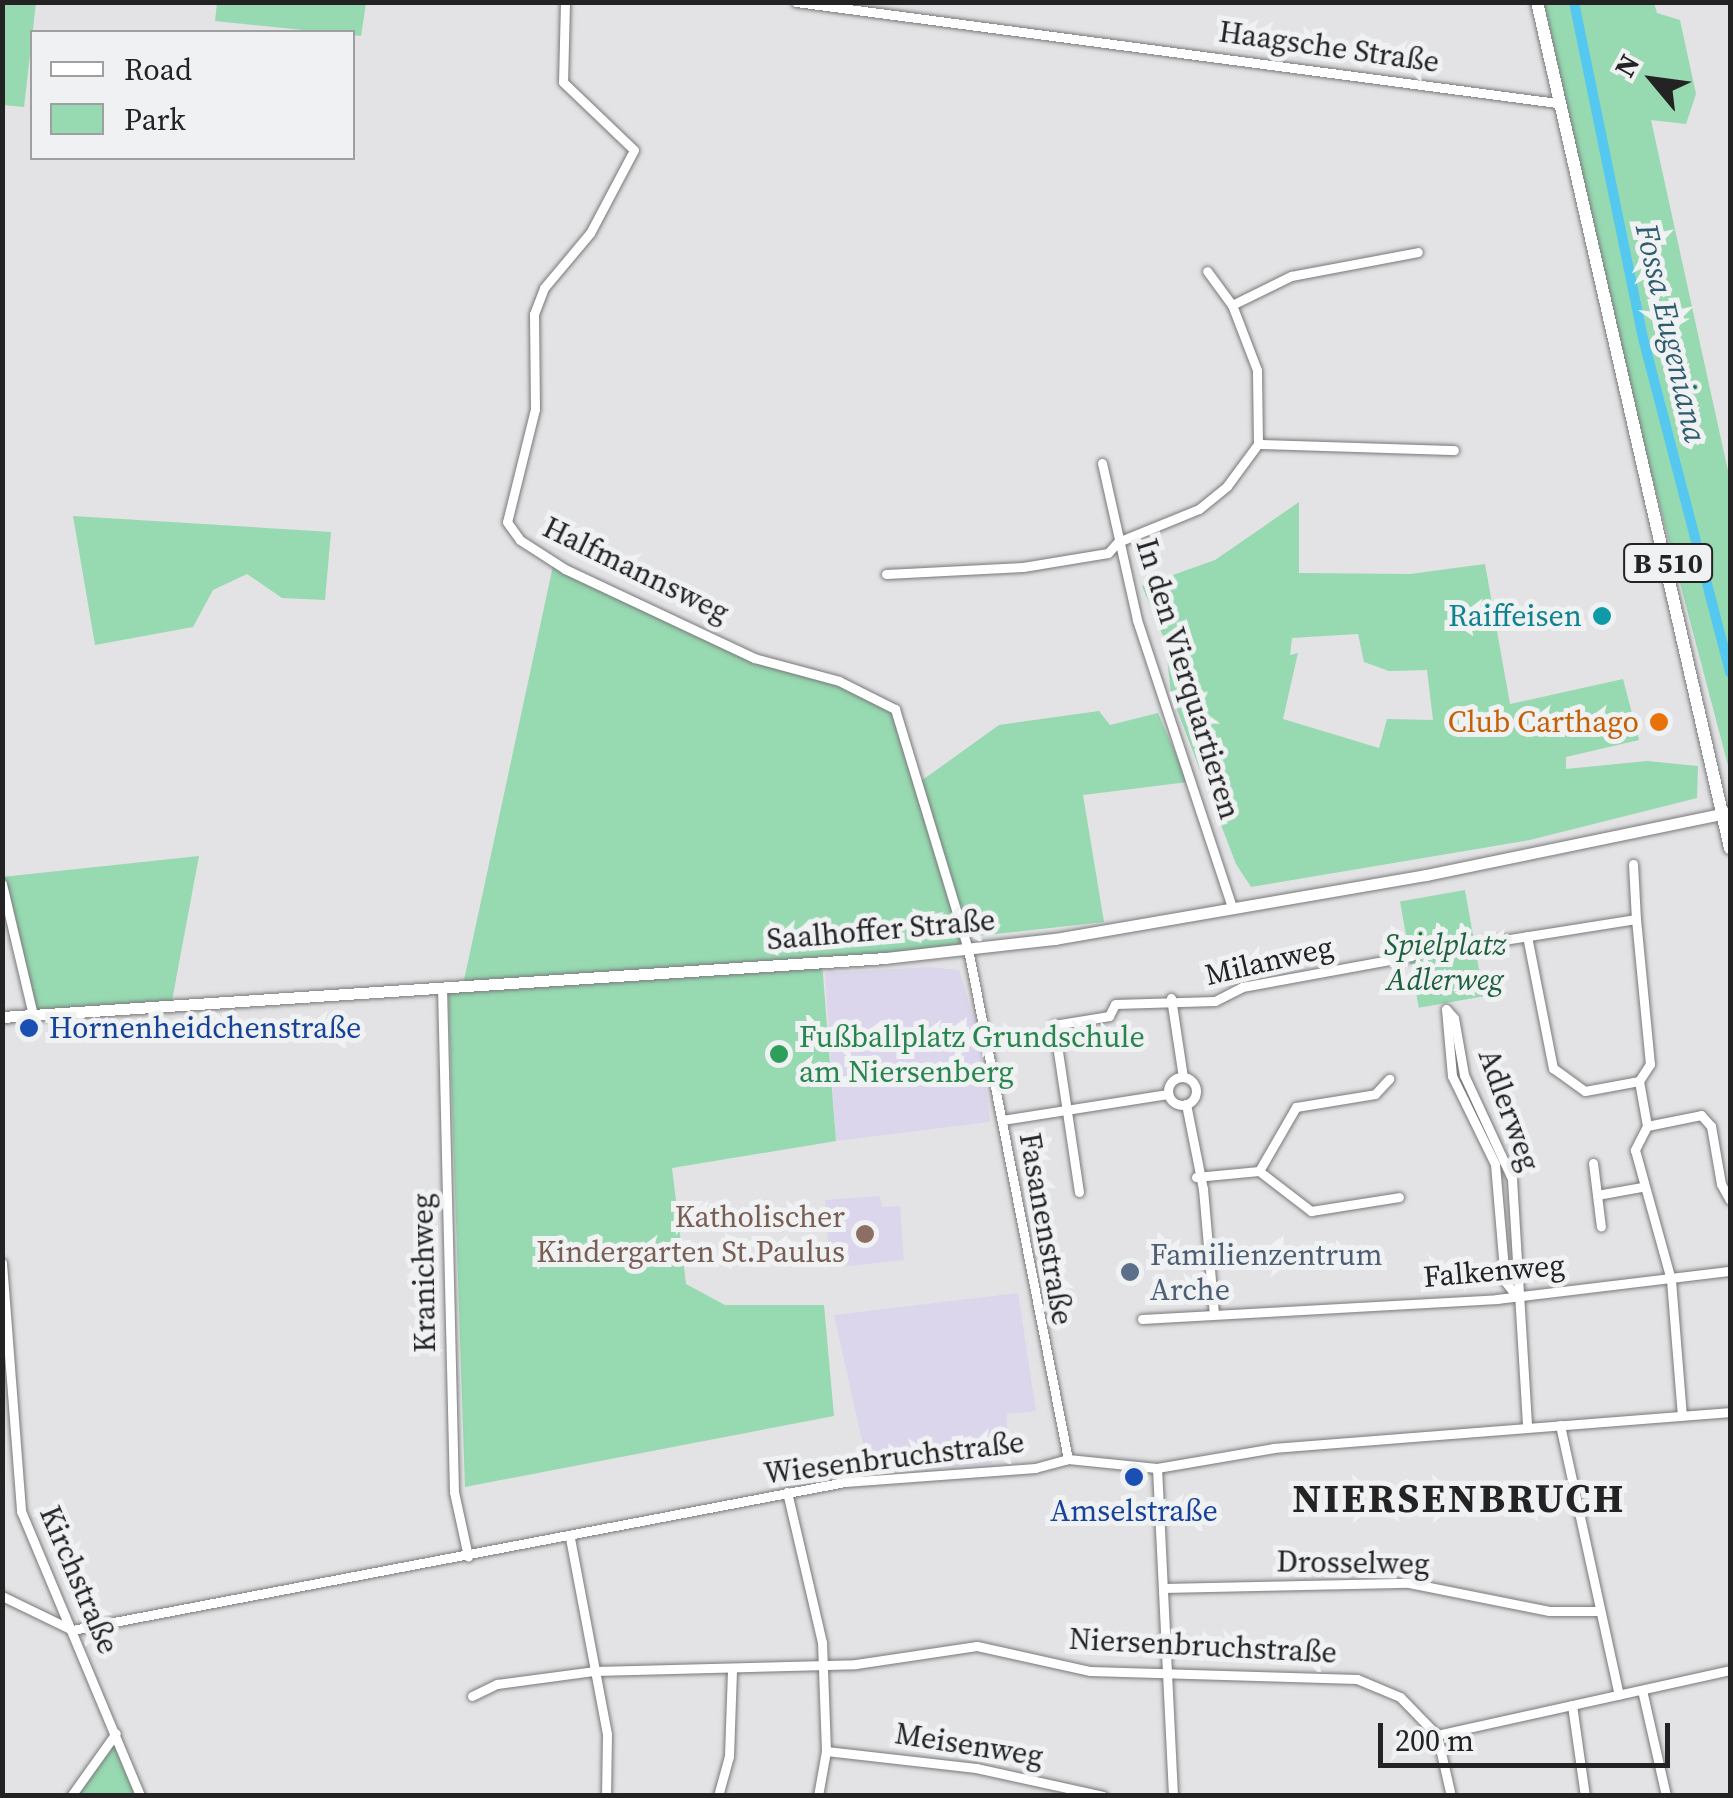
<!DOCTYPE html>
<meta charset="utf-8">
<style>
body{margin:0}
#map{position:relative;width:1733px;height:1798px;overflow:hidden;background:#e3e3e5;font-family:"Source Serif 4",serif}
div>[style]{position:absolute}
.education>*{inset:0;background:#dcd6ec}
.green>*{inset:0;background:#97d9b1;transform-origin:0 0}
.canal>*{height:10px;margin:-5px;padding:0 5px;transform-origin:5px;border-radius:5px;background:#55c8ef}
.roads{filter:drop-shadow(0 0 2px #79797b) drop-shadow(0 0 2px #79797b)}
.minor>*{height:9px;margin:-4.5px;padding:0 4.5px;transform-origin:4.5px;border-radius:4.5px;background:#fff}
.minor>.ring{margin:-4.5px;padding:0;box-sizing:content-box;background:none;border:9px solid #fff;border-radius:50%}
.secondary>*{height:11px;margin:-5.5px;padding:0 5.5px;transform-origin:5.5px;border-radius:5.5px;background:#fff}
.primary>*{height:12px;margin:-6px;padding:0 6px;transform-origin:6px;border-radius:6px;background:#fff}
.dots>*{width:28px;height:28px;translate:-50% -50%;box-sizing:border-box;border:5px solid #f0f1f2;border-radius:50%}
span{translate:-50% -50%;white-space:nowrap;text-align:center;line-height:1.15;-webkit-text-stroke:10px #f0f1f2;paint-order:stroke}
.shield-label span{padding:2px 8px;background:#f0f1f2;border:2px solid;border-radius:8px;-webkit-text-stroke-width:0}
.shield-label{font-size:28px;color:#232324;font-weight:700}
.street-label{font-size:30px;color:#232324}
.culture-label{font-size:30px;color:#0d838f}
.right{translate:-100% -50%;text-align:right}
.food-label{font-size:30px;color:#c56008}
.park-label{font-size:30px;color:#1c603e;font-style:italic}
.transit-label{font-size:30px;color:#164399}
.left{translate:0 -50%;text-align:left}
.leisure-label{font-size:30px;color:#27864d}
.education-label{font-size:30px;color:#785e54}
.service-label{font-size:30px;color:#4e5e75}
.water-label{font-size:32px;color:#2d5d6e;font-style:italic}
.district-label{font-size:40px;color:#232324;font-weight:700;letter-spacing:2.5px}
.frame{position:absolute;inset:0;border:5px solid #232324;pointer-events:none}
.legend{position:absolute;left:30px;top:30px;width:325px;height:130px;box-sizing:border-box;background:#f0f1f2;border:2px solid #9e9fa0;margin:0;padding:12px 18px;list-style:none;font-size:30px;color:#232324}
.legend li{display:flex;align-items:center;gap:20px;height:50px}
.legend b{width:50px;border:2px solid #9e9fa0}
.north{position:absolute;left:1603px;top:30px;width:100px;height:100px;-webkit-text-stroke:8px #f0f1f2;paint-order:stroke;rotate:299deg;font-size:28px;font-weight:700;line-height:40px;text-align:center;color:#232324}
.north::after{content:'';display:block;margin:auto;width:35px;height:45px;background:#232324;clip-path:polygon(50% 0,100% 100%,50% 72%,0 100%)}
.scale{position:absolute;left:1378px;top:1723px;width:292px;height:45px;box-sizing:border-box;border:5px solid #232324;border-top:0;padding-left:12px;font-size:30px;line-height:35px;white-space:nowrap;color:#232324;-webkit-text-stroke:8px #f0f1f2;paint-order:stroke}
</style>
<div id="map">
<div class="education">
<i style="clip-path:polygon(929px 967px,959px 970px,981px 1041px,990px 1122px,836px 1141px,825px 973px)"></i>
<i style="clip-path:polygon(880px 1196px,882px 1207px,900px 1206px,904px 1260px,830px 1268px,825px 1200px)"></i>
<i style="clip-path:polygon(1018px 1293px,1036px 1411px,1007px 1414px,1006px 1450px,992px 1452px,992px 1464px,869px 1472px,834px 1315px)"></i>
</div>
<div class="green">
<i style="clip-path:polygon(3px 2px,36px 3px,24px 107px,3px 105px)"></i>
<i style="clip-path:polygon(217px 3px,217px 2px,366px 3px,361px 36px,215px 21px)"></i>
<i style="clip-path:polygon(1544px 3px,1654px 3px,1657px 13px,1680px 20px,1696px 94px,1686px 124px,1651px 120px,1730px 480px,1730px 773px,1624px 370px)"></i>
<i style="clip-path:polygon(evenodd,1299px 502px,1299px 573px,1410px 574px,1485px 564px,1510px 704px,1623px 679px,1639px 740px,1566px 757px,1566px 769px,1647px 761px,1698px 766px,1697px 798px,1530px 840px,1251px 887px,1236px 864px,1171px 694px,1165px 641px,1142px 586px,1215px 560px,1299px 502px,1358px 634px,1364px 662px,1389px 671px,1427px 670px,1433px 720px,1387px 719px,1379px 748px,1283px 719px,1298px 653px,1290px 655px,1292px 638px,1358px 634px)"></i>
<i style="clip-path:polygon(73px 516px,331px 532px,325px 600px,282px 598px,247px 574px,213px 590px,193px 627px,95px 645px)"></i>
<i style="clip-path:polygon(554px 561px,758px 660px,839px 681px,899px 711px,921px 781px,999px 725px,1099px 711px,1110px 725px,1158px 713px,1188px 782px,1083px 795px,1104px 922px,967px 937px,968px 949px,822px 962px,836px 1141px,672px 1168px,686px 1284px,725px 1305px,824px 1305px,834px 1416px,465px 1487px,448px 986px,463px 985px)"></i>
<i style="clip-path:polygon(199px 856px,171px 1006px,33px 1015px,2px 877px)"></i>
<i style="left:1465px;top:890px;width:108px;height:66px;rotate:80deg"></i>
<i style="clip-path:polygon(116px 1733px,140px 1795px,71px 1796px)"></i>
</div>
<div class="canal">
<i style="left:1574px;top:2px;width:343px;rotate:78.4deg"></i>
<i style="left:1643px;top:338px;width:346px;rotate:75.4deg"></i>
</div>
<div class="roads">
<div class="minor">
<i style="left:565px;top:2px;width:80px;rotate:91.4deg"></i>
<i style="left:563px;top:82px;width:98px;rotate:43.8deg"></i>
<i style="left:634px;top:150px;width:94px;rotate:117.9deg"></i>
<i style="left:590px;top:233px;width:72px;rotate:129.9deg"></i>
<i style="left:544px;top:288px;width:28px;rotate:111deg"></i>
<i style="left:534px;top:314px;width:95px;rotate:89.4deg"></i>
<i style="left:535px;top:409px;width:116px;rotate:103.9deg"></i>
<i style="left:507px;top:522px;width:22px;rotate:54deg"></i>
<i style="left:520px;top:540px;width:54px;rotate:32.8deg"></i>
<i style="left:565px;top:569px;width:209px;rotate:25.2deg"></i>
<i style="left:754px;top:658px;width:88px;rotate:15.1deg"></i>
<i style="left:839px;top:681px;width:63px;rotate:26.6deg"></i>
<i style="left:895px;top:709px;width:251px;rotate:73.1deg"></i>
<i style="left:968px;top:949px;width:520px;rotate:78.91deg"></i>
<i style="left:796px;top:2px;width:768px;rotate:7.56deg"></i>
<i style="left:1232px;top:305px;width:66px;rotate:-26.2deg"></i>
<i style="left:1291px;top:276px;width:129px;rotate:-10.7deg"></i>
<i style="left:1258px;top:444px;width:196px;rotate:1.8deg"></i>
<i style="left:1102px;top:463px;width:161px;rotate:77.4deg"></i>
<i style="left:1137px;top:620px;width:303px;rotate:71.7deg"></i>
<i style="left:1118px;top:542px;width:87px;rotate:-22.2deg"></i>
<i style="left:1199px;top:509px;width:36px;rotate:-39deg"></i>
<i style="left:1227px;top:486px;width:52px;rotate:-53.6deg"></i>
<i style="left:1258px;top:444px;width:74px;rotate:-90.8deg"></i>
<i style="left:1257px;top:370px;width:70px;rotate:-111deg"></i>
<i style="left:1232px;top:305px;width:42px;rotate:-126.3deg"></i>
<i style="left:886px;top:574px;width:137px;rotate:-2.9deg"></i>
<i style="left:1023px;top:567px;width:86px;rotate:-9.4deg"></i>
<i style="left:1108px;top:553px;width:15px;rotate:-48deg"></i>
<i style="left:1633px;top:864px;width:55px;rotate:86.9deg"></i>
<i style="left:2px;top:884px;width:135px;rotate:76.7deg"></i>
<i style="left:1527px;top:936px;width:135px;rotate:78.9deg"></i>
<i style="left:1553px;top:1068px;width:39px;rotate:36deg"></i>
<i style="left:1585px;top:1091px;width:55px;rotate:-10.5deg"></i>
<i style="left:1472px;top:945px;width:166px;rotate:-9deg"></i>
<i style="left:1636px;top:919px;width:146px;rotate:84.5deg"></i>
<i style="left:1650px;top:1064px;width:20px;rotate:123deg"></i>
<i style="left:1639px;top:1081px;width:46px;rotate:79.9deg"></i>
<i style="left:1647px;top:1126px;width:27px;rotate:117deg"></i>
<i style="left:1635px;top:1150px;width:135px;rotate:74.5deg"></i>
<i style="left:1671px;top:1280px;width:136px;rotate:85.4deg"></i>
<i style="left:442px;top:987px;width:505px;rotate:88.64deg"></i>
<i style="left:454px;top:1492px;width:66px;rotate:77.7deg"></i>
<i style="left:1171px;top:998px;width:80px;rotate:81.4deg"></i>
<i class="ring" style="left:1168px;top:1077px;width:19px;height:19px"></i>
<i style="left:1186px;top:1104px;width:87px;rotate:78.7deg"></i>
<i style="left:1203px;top:1189px;width:125px;rotate:85deg"></i>
<i style="left:1002px;top:1120px;width:168px;rotate:-8.9deg"></i>
<i style="left:1647px;top:1126px;width:55px;rotate:-11.5deg"></i>
<i style="left:1701px;top:1115px;width:15px;rotate:48deg"></i>
<i style="left:1711px;top:1126px;width:59px;rotate:80.2deg"></i>
<i style="left:1721px;top:1184px;width:18px;rotate:61deg"></i>
<i style="left:1593px;top:1163px;width:64px;rotate:82.9deg"></i>
<i style="left:1259px;top:1171px;width:66px;rotate:37.6deg"></i>
<i style="left:1311px;top:1211px;width:89px;rotate:-9deg"></i>
<i style="left:1196px;top:1177px;width:63px;rotate:-5.4deg"></i>
<i style="left:1259px;top:1171px;width:74px;rotate:-60deg"></i>
<i style="left:1296px;top:1107px;width:80px;rotate:-9.3deg"></i>
<i style="left:1375px;top:1094px;width:21px;rotate:-47deg"></i>
<i style="left:1079px;top:1192px;width:169px;rotate:-98.5deg"></i>
<i style="left:1054px;top:1025px;width:56px;rotate:-9.3deg"></i>
<i style="left:1109px;top:1016px;width:13px;rotate:-63deg"></i>
<i style="left:1115px;top:1004px;width:100px;rotate:-1.7deg"></i>
<i style="left:1215px;top:1001px;width:30px;rotate:-27deg"></i>
<i style="left:1242px;top:987px;width:172px;rotate:-10.4deg"></i>
<i style="left:1597px;top:1195px;width:46px;rotate:-10.1deg"></i>
<i style="left:2px;top:1263px;width:249px;rotate:85.6deg"></i>
<i style="left:21px;top:1511px;width:309px;rotate:67.3deg"></i>
<i style="left:1515px;top:1294px;width:16px;rotate:-128deg"></i>
<i style="left:1505px;top:1281px;width:117px;rotate:-94.9deg"></i>
<i style="left:1495px;top:1164px;width:98px;rotate:-116deg"></i>
<i style="left:1452px;top:1076px;width:67px;rotate:-95.1deg"></i>
<i style="left:1446px;top:1009px;width:12px;rotate:48deg"></i>
<i style="left:1454px;top:1018px;width:58px;rotate:80deg"></i>
<i style="left:1464px;top:1075px;width:115px;rotate:65.2deg"></i>
<i style="left:1512px;top:1179px;width:248px;rotate:86.5deg"></i>
<i style="left:1142px;top:1319px;width:356px;rotate:-3.2deg"></i>
<i style="left:1497px;top:1299px;width:235px;rotate:-6.9deg"></i>
<i style="left:1560px;top:1425px;width:276px;rotate:77.7deg"></i>
<i style="left:1157px;top:1468px;width:328px;rotate:87.2deg"></i>
<i style="left:787px;top:1492px;width:154px;rotate:76.9deg"></i>
<i style="left:822px;top:1642px;width:109px;rotate:87.9deg"></i>
<i style="left:826px;top:1751px;width:46px;rotate:100.1deg"></i>
<i style="left:570px;top:1538px;width:199px;rotate:79.3deg"></i>
<i style="left:607px;top:1734px;width:62px;rotate:90.9deg"></i>
<i style="left:1163px;top:1588px;width:246px;rotate:-1.2deg"></i>
<i style="left:1409px;top:1583px;width:143px;rotate:11.3deg"></i>
<i style="left:1549px;top:1611px;width:51px"></i>
<i style="left:2px;top:1596px;width:78px;rotate:25.9deg"></i>
<i style="left:72px;top:1630px;width:787px;rotate:-10.84deg"></i>
<i style="left:845px;top:1482px;width:191px;rotate:-4.2deg"></i>
<i style="left:1035px;top:1468px;width:34px;rotate:-15deg"></i>
<i style="left:1068px;top:1459px;width:89px;rotate:5.8deg"></i>
<i style="left:1157px;top:1468px;width:119px;rotate:-9.7deg"></i>
<i style="left:1274px;top:1448px;width:457px;rotate:-4.5deg"></i>
<i style="left:1642px;top:1690px;width:109px;rotate:77.2deg"></i>
<i style="left:472px;top:1696px;width:28px;rotate:-26deg"></i>
<i style="left:497px;top:1684px;width:99px;rotate:-7.6deg"></i>
<i style="left:595px;top:1671px;width:261px;rotate:-1.5deg"></i>
<i style="left:856px;top:1664px;width:122px;rotate:-8.5deg"></i>
<i style="left:977px;top:1646px;width:116px;rotate:12.5deg"></i>
<i style="left:1090px;top:1671px;width:267px;rotate:1.7deg"></i>
<i style="left:1357px;top:1679px;width:47px;rotate:22.7deg"></i>
<i style="left:1400px;top:1697px;width:53px;rotate:45.8deg"></i>
<i style="left:1437px;top:1735px;width:63px;rotate:77.1deg"></i>
<i style="left:1572px;top:1705px;width:92px;rotate:81.9deg"></i>
<i style="left:1437px;top:1735px;width:300px;rotate:-12.5deg"></i>
<i style="left:826px;top:1751px;width:151px;rotate:6.5deg"></i>
<i style="left:976px;top:1768px;width:130px;rotate:12.4deg"></i>
<i style="left:71px;top:1796px;width:77px;rotate:-54.5deg"></i>
<i style="left:718px;top:1796px;width:41px;rotate:-74.6deg"></i>
<i style="left:729px;top:1756px;width:88px;rotate:-88deg"></i>
</div>
<div class="secondary">
<i style="left:2px;top:1017px;width:885px;rotate:-3.82deg"></i>
<i style="left:885px;top:958px;width:171px;rotate:-6.4deg"></i>
<i style="left:1055px;top:939px;width:376px;rotate:-9.8deg"></i>
<i style="left:1426px;top:875px;width:310px;rotate:-11.7deg"></i>
</div>
<div class="primary">
<i style="left:1537px;top:2px;width:868px;rotate:77.15deg"></i>
</div>
</div>
<div class="dots">
<i style="left:1602px;top:616px;background:#0f9aa8"></i>
<i style="left:1659px;top:722px;background:#e8710a"></i>
<i style="left:29px;top:1028px;background:#1a4fb4"></i>
<i style="left:779px;top:1054px;background:#2e9e5b"></i>
<i style="left:865px;top:1234px;background:#8d6e63"></i>
<i style="left:1130px;top:1272px;background:#5c6f8a"></i>
<i style="left:1134px;top:1477px;background:#1a4fb4"></i>
</div>
<div class="shield-label">
<span style="left:1668px;top:563px">B 510</span>
</div>
<div class="street-label">
<span style="left:1329px;top:47px;rotate:8deg">Haagsche Straße</span>
<span style="left:636px;top:570px;rotate:26deg">Halfmannsweg</span>
<span style="left:1188px;top:679px;rotate:73deg">In den Vierquartieren</span>
<span style="left:881px;top:930px;rotate:-5deg">Saalhoffer Straße</span>
<span style="left:1269px;top:961px;rotate:-13deg">Milanweg</span>
<span style="left:1509px;top:1110px;rotate:70deg">Adlerweg</span>
<span style="left:1046px;top:1229px;rotate:80deg">Fasanenstraße</span>
<span style="left:1494px;top:1271px;rotate:-5deg">Falkenweg</span>
<span style="left:424px;top:1273px;rotate:-91deg">Kranichweg</span>
<span style="left:894px;top:1458px;rotate:-7deg">Wiesenbruchstraße</span>
<span style="left:1353px;top:1563px;rotate:1deg">Drosselweg</span>
<span style="left:79px;top:1580px;rotate:67deg">Kirchstraße</span>
<span style="left:1203px;top:1646px;rotate:3deg">Niersenbruchstraße</span>
<span style="left:969px;top:1745px;rotate:9deg">Meisenweg</span>
</div>
<div class="culture-label">
<span class="right" style="left:1582px;top:616px">Raiffeisen</span>
</div>
<div class="food-label">
<span class="right" style="left:1639px;top:722px">Club Carthago</span>
</div>
<div class="park-label">
<span style="left:1445px;top:962px">Spielplatz<br>Adlerweg</span>
</div>
<div class="transit-label">
<span class="left" style="left:49px;top:1028px">Hornenheidchenstraße</span>
<span style="left:1134px;top:1511px">Amselstraße</span>
</div>
<div class="leisure-label">
<span class="left" style="left:799px;top:1054px">Fußballplatz Grundschule<br>am Niersenberg</span>
</div>
<div class="education-label">
<span class="right" style="left:845px;top:1234px">Katholischer<br>Kindergarten St.Paulus</span>
</div>
<div class="service-label">
<span class="left" style="left:1150px;top:1272px">Familienzentrum<br>Arche</span>
</div>
<div class="water-label">
<span style="left:1671px;top:333px;rotate:77deg">Fossa Eugeniana</span>
</div>
<div class="district-label">
<span style="left:1459px;top:1498px">NIERSENBRUCH</span>
</div>
<div class="frame"></div>
<ul class="legend">
<li><b style="height:12px;background:#fff"></b>Road</li>
<li><b style="height:28px;background:#97d9b1"></b>Park</li>
</ul>
<div class="north">N</div>
<div class="scale">200 m</div>
</div>
